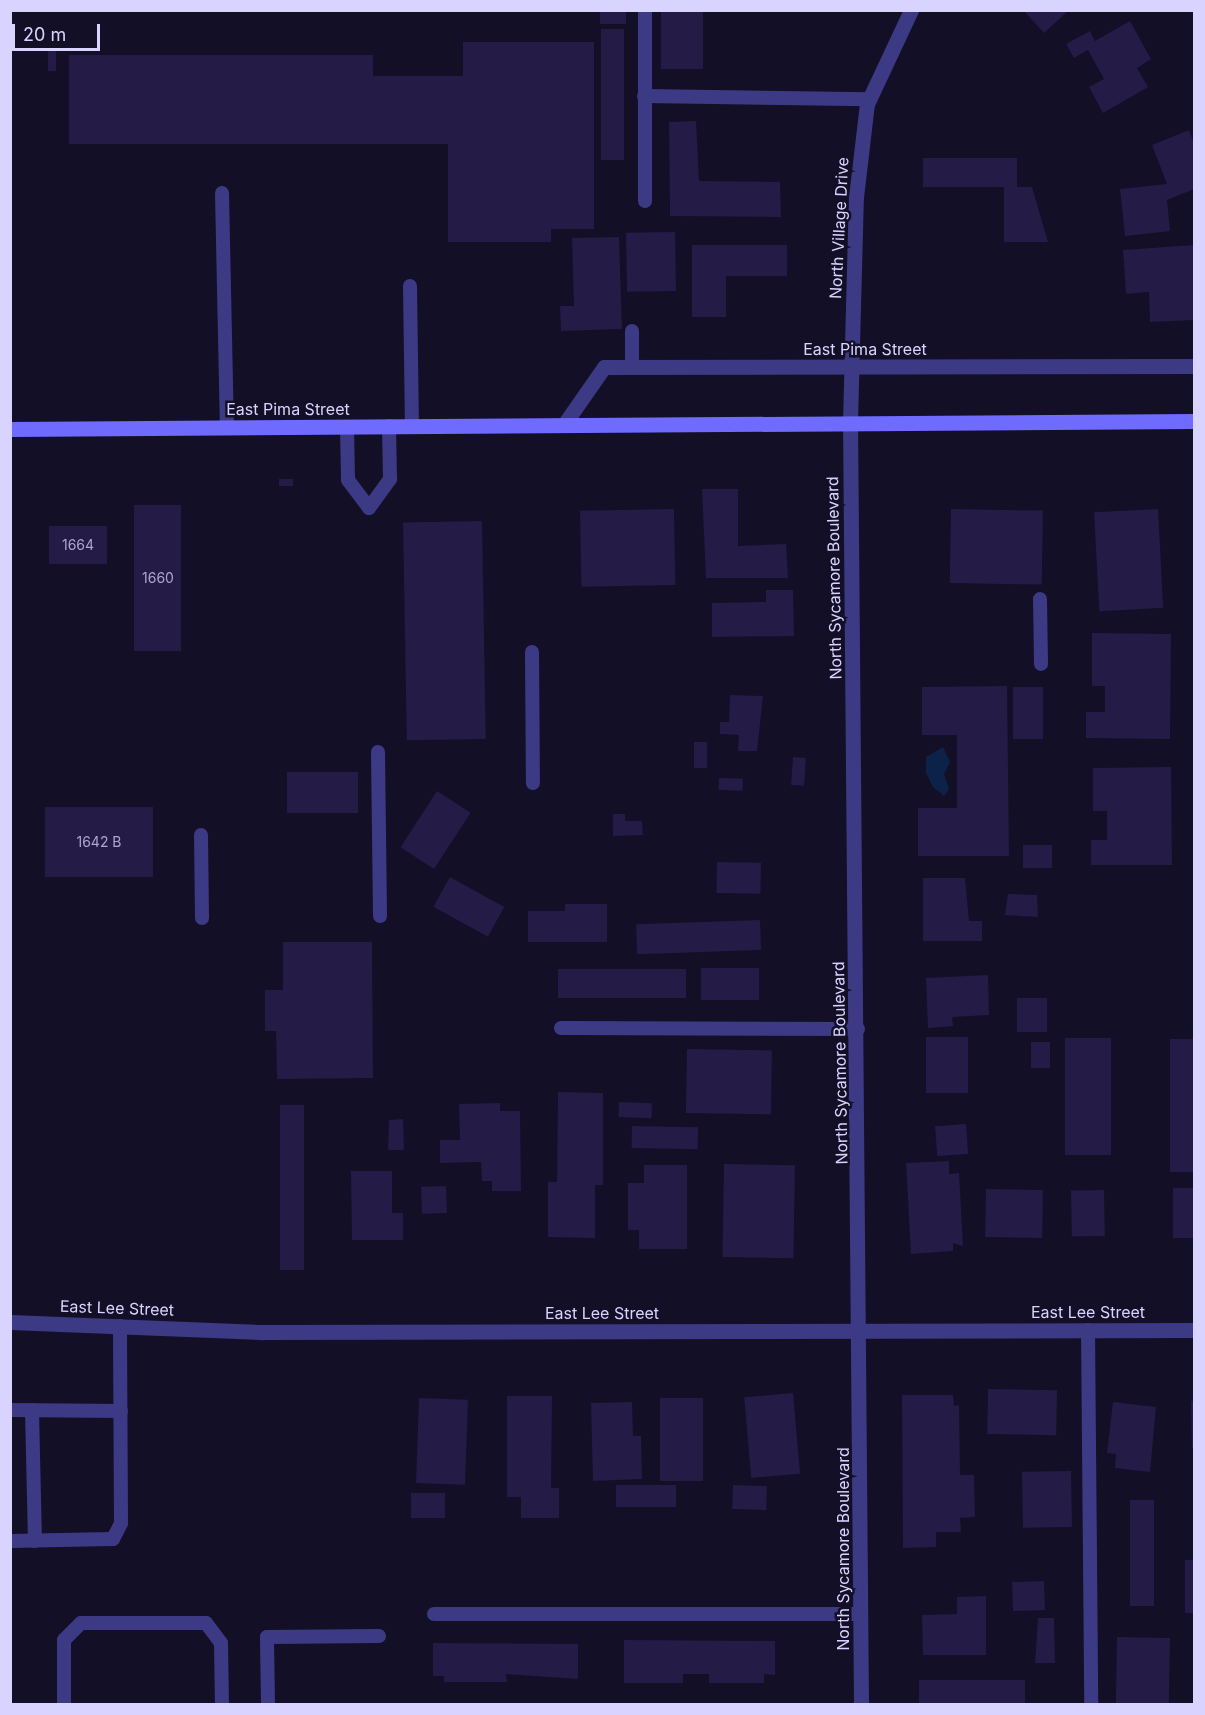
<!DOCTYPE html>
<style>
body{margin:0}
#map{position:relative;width:1205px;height:1715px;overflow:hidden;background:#130f26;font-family:Inter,sans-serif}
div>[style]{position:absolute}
.water>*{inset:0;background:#0c2248}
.building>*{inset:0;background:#241b47;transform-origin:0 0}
.lane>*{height:14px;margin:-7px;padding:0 7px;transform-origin:7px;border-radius:7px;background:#3d3a85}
.street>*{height:15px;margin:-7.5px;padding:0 7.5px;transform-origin:7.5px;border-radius:7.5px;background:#3d3a85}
.secondary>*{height:15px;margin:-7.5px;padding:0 7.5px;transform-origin:7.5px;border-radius:7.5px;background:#6f6bff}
span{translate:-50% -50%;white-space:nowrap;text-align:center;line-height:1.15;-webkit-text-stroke:5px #130f26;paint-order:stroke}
.number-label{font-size:14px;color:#aca6d1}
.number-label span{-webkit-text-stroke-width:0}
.street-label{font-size:16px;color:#d9d4ff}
.frame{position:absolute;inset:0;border:12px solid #d9d4ff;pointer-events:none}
.scale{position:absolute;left:12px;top:24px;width:88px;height:27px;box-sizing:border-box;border:3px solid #d9d4ff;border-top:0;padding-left:8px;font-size:18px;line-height:21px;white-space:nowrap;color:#d9d4ff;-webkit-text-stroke:4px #130f26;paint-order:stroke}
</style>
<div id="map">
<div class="water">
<i style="clip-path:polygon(943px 747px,950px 762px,944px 774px,949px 789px,944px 796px,933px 787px,926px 773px,926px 757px)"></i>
</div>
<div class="building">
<i style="left:600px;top:10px;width:26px;height:14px"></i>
<i style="left:661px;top:10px;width:42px;height:59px"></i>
<i style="clip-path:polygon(1023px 10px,1069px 10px,1044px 33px)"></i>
<i style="clip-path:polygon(1130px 21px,1151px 59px,1137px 68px,1148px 87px,1103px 113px,1089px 87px,1104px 79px,1088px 50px,1074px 58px,1066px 44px,1090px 31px,1095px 41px)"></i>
<i style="left:601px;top:29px;width:23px;height:131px"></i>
<i style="clip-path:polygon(463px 42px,594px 42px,594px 229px,551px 229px,551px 242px,448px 242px,448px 144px,69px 144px,69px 55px,373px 55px,373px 76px,463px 76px)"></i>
<i style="left:48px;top:51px;width:8px;height:20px"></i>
<i style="clip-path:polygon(696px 121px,699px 181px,780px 182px,781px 217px,670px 216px,669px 122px)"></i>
<i style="clip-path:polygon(1189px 130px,1194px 144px,1194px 189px,1167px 200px,1170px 231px,1125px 236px,1120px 189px,1167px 184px,1152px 145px)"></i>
<i style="clip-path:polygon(923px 158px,1017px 158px,1017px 187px,1032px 187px,1048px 242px,1004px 242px,1004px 187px,923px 187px)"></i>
<i style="left:675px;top:232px;width:59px;height:49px;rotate:89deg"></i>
<i style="clip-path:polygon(619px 237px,622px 329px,561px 331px,560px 306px,574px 306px,572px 238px)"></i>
<i style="clip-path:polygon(692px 245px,787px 245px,787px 276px,726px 276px,726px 317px,692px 317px)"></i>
<i style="clip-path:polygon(1194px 245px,1194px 320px,1150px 322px,1149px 292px,1126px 294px,1123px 250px)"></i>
<i style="left:279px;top:479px;width:14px;height:7px"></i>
<i style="clip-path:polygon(702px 489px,738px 489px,738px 546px,786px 544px,788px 578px,706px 578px)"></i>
<i style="left:181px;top:505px;width:146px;height:47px;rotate:90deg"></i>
<i style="left:674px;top:509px;width:76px;height:94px;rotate:89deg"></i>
<i style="left:951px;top:509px;width:92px;height:74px;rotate:1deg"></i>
<i style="left:1158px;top:509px;width:99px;height:64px;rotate:87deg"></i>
<i style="left:482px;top:521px;width:218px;height:79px;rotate:89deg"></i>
<i style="left:49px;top:526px;width:58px;height:38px"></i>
<i style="clip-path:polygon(766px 590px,793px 590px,794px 636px,712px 637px,712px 603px,766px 602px)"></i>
<i style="clip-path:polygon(1092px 633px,1171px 634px,1170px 739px,1086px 738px,1086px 712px,1105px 712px,1105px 686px,1092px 686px)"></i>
<i style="clip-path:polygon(1007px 686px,1009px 856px,918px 856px,918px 808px,957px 808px,957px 735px,922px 735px,922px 687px)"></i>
<i style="left:1013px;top:687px;width:30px;height:52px"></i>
<i style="clip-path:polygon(730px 695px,763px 696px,757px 751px,738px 751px,739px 735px,720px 734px,720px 722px,729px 722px)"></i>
<i style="left:694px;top:742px;width:13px;height:26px"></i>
<i style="left:793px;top:757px;width:13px;height:28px;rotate:4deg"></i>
<i style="clip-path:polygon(1171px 767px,1172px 865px,1091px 865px,1091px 840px,1107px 840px,1107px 811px,1093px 811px,1093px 768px)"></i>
<i style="left:287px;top:772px;width:71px;height:41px"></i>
<i style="left:719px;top:778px;width:24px;height:12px;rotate:2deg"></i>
<i style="left:437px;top:791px;width:40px;height:67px;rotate:33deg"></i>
<i style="left:45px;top:807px;width:108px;height:70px"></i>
<i style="clip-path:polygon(613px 814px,625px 814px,625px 821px,642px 821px,643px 835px,613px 836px)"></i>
<i style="left:1023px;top:845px;width:29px;height:23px"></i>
<i style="left:717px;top:862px;width:44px;height:31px;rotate:1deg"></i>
<i style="left:450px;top:877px;width:62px;height:34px;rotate:29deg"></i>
<i style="clip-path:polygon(923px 878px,965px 878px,969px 921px,982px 921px,982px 941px,923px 941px)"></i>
<i style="clip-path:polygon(1008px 894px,1037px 895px,1038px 917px,1005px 915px)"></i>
<i style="clip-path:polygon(565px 904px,607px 904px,607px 942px,528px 942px,528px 911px,565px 911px)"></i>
<i style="left:760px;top:920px;width:30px;height:124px;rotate:88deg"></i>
<i style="clip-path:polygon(283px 942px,372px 942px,373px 1078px,277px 1079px,276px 1031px,265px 1031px,265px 990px,283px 990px)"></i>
<i style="left:701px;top:968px;width:58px;height:32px"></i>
<i style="left:558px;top:969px;width:128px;height:29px"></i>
<i style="clip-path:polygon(988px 975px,989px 1015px,952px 1017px,953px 1026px,928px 1028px,926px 978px)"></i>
<i style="left:1017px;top:998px;width:30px;height:34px"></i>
<i style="left:926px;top:1037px;width:42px;height:56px"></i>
<i style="left:1065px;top:1038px;width:46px;height:117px"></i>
<i style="left:1170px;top:1039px;width:24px;height:133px"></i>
<i style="left:1031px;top:1042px;width:19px;height:26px"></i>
<i style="left:687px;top:1049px;width:85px;height:64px;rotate:1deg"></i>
<i style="clip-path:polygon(558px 1092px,603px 1093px,603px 1185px,595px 1185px,595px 1238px,548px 1237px,548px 1182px,557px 1182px)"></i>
<i style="left:619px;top:1102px;width:33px;height:15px;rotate:2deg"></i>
<i style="clip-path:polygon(500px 1103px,500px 1111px,520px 1111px,521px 1191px,492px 1191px,492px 1181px,482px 1181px,481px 1162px,440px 1163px,440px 1140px,460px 1140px,459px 1104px)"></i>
<i style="left:280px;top:1105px;width:24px;height:165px"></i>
<i style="clip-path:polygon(403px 1119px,404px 1150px,388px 1150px,389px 1120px)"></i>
<i style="left:966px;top:1124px;width:30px;height:31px;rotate:86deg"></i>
<i style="left:632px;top:1126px;width:66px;height:22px;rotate:1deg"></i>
<i style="clip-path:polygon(949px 1161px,949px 1174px,959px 1173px,963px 1246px,953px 1243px,953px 1251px,911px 1254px,906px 1163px)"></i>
<i style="left:724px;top:1164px;width:71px;height:93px;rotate:1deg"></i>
<i style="clip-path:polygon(644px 1165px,687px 1165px,687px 1249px,639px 1249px,639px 1230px,628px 1230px,628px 1183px,644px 1183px)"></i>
<i style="clip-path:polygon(351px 1171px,392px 1171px,392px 1213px,403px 1213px,403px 1240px,352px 1240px)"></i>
<i style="left:446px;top:1186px;width:27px;height:25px;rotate:88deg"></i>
<i style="left:1173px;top:1188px;width:21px;height:50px"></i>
<i style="left:986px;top:1189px;width:57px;height:48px;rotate:1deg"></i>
<i style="left:1104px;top:1190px;width:46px;height:33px;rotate:89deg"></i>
<i style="left:988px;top:1389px;width:69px;height:45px;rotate:1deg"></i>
<i style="left:793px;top:1393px;width:81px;height:49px;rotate:85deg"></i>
<i style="clip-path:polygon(902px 1395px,953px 1395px,954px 1406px,959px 1405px,960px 1475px,974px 1475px,975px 1517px,960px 1518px,961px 1532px,936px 1532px,936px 1547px,903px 1548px)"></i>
<i style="clip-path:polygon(507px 1396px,552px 1396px,551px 1488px,559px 1488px,559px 1518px,521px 1518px,521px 1497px,507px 1497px)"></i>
<i style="left:419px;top:1398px;width:49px;height:85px;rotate:2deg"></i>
<i style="left:660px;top:1398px;width:43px;height:83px"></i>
<i style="clip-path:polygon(1191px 1401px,1194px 1401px,1194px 1448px,1192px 1448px)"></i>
<i style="clip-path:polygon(632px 1402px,633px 1436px,641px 1436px,642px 1479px,593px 1481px,591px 1403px)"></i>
<i style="clip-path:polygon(1113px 1402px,1156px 1407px,1150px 1472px,1115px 1468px,1116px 1454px,1107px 1453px)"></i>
<i style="left:1071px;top:1471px;width:56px;height:49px;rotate:89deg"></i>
<i style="left:676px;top:1485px;width:22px;height:60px;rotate:90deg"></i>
<i style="left:733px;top:1485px;width:34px;height:24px;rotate:2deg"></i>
<i style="left:411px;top:1493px;width:34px;height:25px"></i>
<i style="left:1130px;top:1500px;width:24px;height:106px"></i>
<i style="left:1185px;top:1560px;width:9px;height:53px"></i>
<i style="left:1044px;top:1581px;width:29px;height:32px;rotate:88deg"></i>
<i style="clip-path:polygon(986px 1596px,986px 1655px,923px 1655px,922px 1615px,957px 1614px,957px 1597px)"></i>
<i style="clip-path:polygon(1038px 1618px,1054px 1618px,1055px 1663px,1035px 1663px)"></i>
<i style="left:1117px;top:1637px;width:53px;height:67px;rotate:1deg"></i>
<i style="clip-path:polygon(624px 1640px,775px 1641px,775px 1675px,764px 1674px,764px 1683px,709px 1683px,709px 1674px,683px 1674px,683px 1683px,624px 1683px)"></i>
<i style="clip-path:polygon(433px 1643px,578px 1644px,578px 1679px,506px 1674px,507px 1682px,444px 1682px,444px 1676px,433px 1676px)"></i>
<i style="left:919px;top:1680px;width:106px;height:24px"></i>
</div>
<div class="lane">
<i style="left:645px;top:10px;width:191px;rotate:90deg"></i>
<i style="left:644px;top:96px;width:226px;rotate:0.8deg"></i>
<i style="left:222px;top:193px;width:235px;rotate:88.8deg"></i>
<i style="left:410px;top:286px;width:140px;rotate:89.2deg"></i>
<i style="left:632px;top:331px;width:36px;rotate:90deg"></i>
<i style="left:347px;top:427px;width:53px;rotate:88.9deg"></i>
<i style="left:348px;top:480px;width:35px;rotate:53deg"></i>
<i style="left:369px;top:508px;width:36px;rotate:-54deg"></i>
<i style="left:390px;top:479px;width:53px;rotate:-91.1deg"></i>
<i style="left:1040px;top:599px;width:65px;rotate:89.1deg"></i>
<i style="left:532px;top:652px;width:131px;rotate:89.6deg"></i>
<i style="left:378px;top:752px;width:164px;rotate:89.3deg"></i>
<i style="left:201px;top:835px;width:83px;rotate:89.3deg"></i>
<i style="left:561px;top:1028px;width:297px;rotate:0.2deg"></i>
<i style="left:1088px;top:1330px;width:374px;rotate:89.5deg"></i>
<i style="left:10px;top:1410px;width:111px;rotate:0.5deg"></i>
<i style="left:32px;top:1410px;width:131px;rotate:88.7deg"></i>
<i style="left:10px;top:1541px;width:103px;rotate:-1.1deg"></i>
<i style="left:113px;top:1539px;width:18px;rotate:-63deg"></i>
<i style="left:121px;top:1523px;width:197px;rotate:-90.3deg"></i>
<i style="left:434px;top:1614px;width:427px"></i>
<i style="left:64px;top:1704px;width:64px;rotate:-90deg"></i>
<i style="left:64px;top:1640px;width:24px;rotate:-45deg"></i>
<i style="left:81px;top:1623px;width:125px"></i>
<i style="left:206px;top:1623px;width:25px;rotate:53deg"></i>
<i style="left:221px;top:1643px;width:61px;rotate:89.1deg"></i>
<i style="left:268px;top:1704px;width:67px;rotate:-90.9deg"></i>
<i style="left:267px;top:1637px;width:112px;rotate:-0.5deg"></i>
</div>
<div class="street">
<i style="left:565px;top:423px;width:68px;rotate:-55.1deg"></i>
<i style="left:604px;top:367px;width:590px;rotate:-0.1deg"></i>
<i style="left:10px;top:1322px;width:253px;rotate:2.3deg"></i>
<i style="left:263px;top:1332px;width:931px;rotate:-0.12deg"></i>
<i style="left:861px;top:1704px;width:1282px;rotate:-90.49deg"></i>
<i style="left:850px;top:422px;width:225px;rotate:-88.5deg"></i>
<i style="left:856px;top:197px;width:94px;rotate:-83.3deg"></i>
<i style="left:867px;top:104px;width:104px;rotate:-64.9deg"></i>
</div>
<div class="secondary">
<i style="left:10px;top:429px;width:1184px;rotate:-0.39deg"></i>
</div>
<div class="number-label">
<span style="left:78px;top:545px">1664</span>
<span style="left:158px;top:578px">1660</span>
<span style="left:99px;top:842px">1642 B</span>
</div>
<div class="street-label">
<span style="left:839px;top:228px;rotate:-87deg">North Village Drive</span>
<span style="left:865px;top:349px">East Pima Street</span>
<span style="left:288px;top:409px">East Pima Street</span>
<span style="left:834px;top:578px;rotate:-91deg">North Sycamore Boulevard</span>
<span style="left:840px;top:1063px;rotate:-91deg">North Sycamore Boulevard</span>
<span style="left:117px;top:1308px;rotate:2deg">East Lee Street</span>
<span style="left:1088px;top:1312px">East Lee Street</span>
<span style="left:602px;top:1313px">East Lee Street</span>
<span style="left:843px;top:1549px;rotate:-90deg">North Sycamore Boulevard</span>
</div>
<div class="frame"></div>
<div class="scale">20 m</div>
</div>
